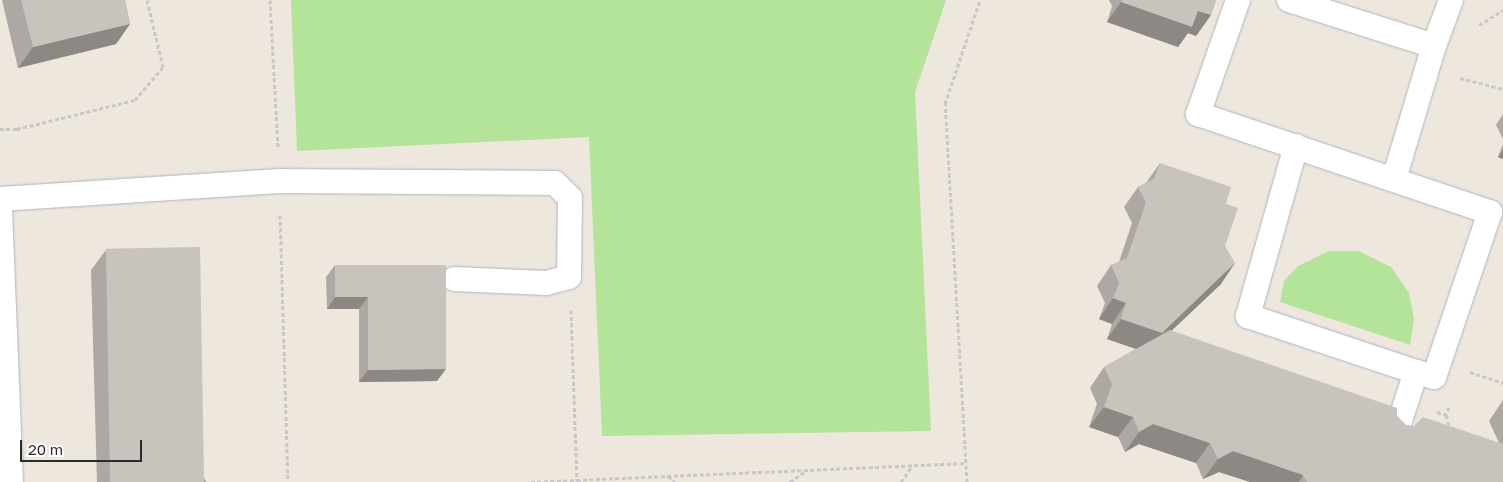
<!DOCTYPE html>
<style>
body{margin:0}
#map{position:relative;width:1503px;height:482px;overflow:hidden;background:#ede7de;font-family:"Golos Text",sans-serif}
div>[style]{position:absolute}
.green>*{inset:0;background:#b3e49a}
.path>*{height:3px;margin-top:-1.5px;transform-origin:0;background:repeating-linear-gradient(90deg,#c8c8c8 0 4px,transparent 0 6.5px)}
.roads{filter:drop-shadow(0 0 1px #b1b4bf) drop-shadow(0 0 1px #b1b4bf)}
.service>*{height:24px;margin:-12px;padding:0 12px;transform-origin:12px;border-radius:12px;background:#fff}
.wall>*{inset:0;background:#ada8a3}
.shaded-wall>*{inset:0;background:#8d8884}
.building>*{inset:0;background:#c9c3bd;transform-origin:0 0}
span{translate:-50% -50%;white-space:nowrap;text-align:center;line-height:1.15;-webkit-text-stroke:4.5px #fff;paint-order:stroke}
.scale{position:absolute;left:20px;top:440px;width:122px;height:22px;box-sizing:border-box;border:2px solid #2b2b2b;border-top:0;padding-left:6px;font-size:15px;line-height:18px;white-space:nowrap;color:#2b2b2b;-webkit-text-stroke:4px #fff;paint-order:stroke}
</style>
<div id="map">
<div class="green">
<i style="clip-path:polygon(291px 0,946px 0,915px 92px,931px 431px,602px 436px,589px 137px,297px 151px)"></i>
<i style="clip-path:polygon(1329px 251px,1359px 251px,1391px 267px,1409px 293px,1414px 319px,1410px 345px,1280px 302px,1284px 281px,1298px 266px)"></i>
</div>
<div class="path">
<i style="left:270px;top:0;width:147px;rotate:86.9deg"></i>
<i style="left:1479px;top:25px;width:28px;rotate:-32deg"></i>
<i style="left:1460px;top:78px;width:44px;rotate:14.3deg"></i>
<i style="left:0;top:129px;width:17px"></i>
<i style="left:17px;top:129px;width:122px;rotate:-13.8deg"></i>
<i style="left:135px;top:100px;width:43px;rotate:-49.7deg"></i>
<i style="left:163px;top:67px;width:69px;rotate:-103.4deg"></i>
<i style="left:280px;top:215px;width:267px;rotate:88.3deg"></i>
<i style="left:571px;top:310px;width:171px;rotate:88deg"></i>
<i style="left:1470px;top:372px;width:35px;rotate:18deg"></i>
<i style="left:1449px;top:407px;width:9px;rotate:111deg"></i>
<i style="left:1446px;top:415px;width:16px;rotate:75deg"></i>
<i style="left:1437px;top:412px;width:9px;rotate:18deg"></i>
<i style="left:668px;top:476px;width:9px;rotate:41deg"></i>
<i style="left:531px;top:482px;width:435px;rotate:-2.5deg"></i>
<i style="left:790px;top:482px;width:21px;rotate:-35deg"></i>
<i style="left:901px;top:482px;width:19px;rotate:-55deg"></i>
<i style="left:967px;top:482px;width:379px;rotate:-93.3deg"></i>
<i style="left:945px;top:104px;width:110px;rotate:-71.4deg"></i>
</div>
<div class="roads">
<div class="service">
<i style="left:1238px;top:0;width:121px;rotate:109.3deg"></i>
<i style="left:1198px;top:114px;width:308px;rotate:18.6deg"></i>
<i style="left:1490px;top:212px;width:174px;rotate:108.7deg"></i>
<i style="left:1434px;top:377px;width:19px;rotate:-164deg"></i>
<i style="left:1289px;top:0;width:152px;rotate:17.6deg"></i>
<i style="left:1434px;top:46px;width:49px;rotate:-69.7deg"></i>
<i style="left:1296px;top:146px;width:177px;rotate:105.8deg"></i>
<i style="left:1248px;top:316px;width:177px;rotate:18.4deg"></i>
<i style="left:1416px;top:372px;width:64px;rotate:108.2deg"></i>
<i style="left:1394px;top:179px;width:139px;rotate:-73.3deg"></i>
<i style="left:0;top:199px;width:280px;rotate:-3.7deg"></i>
<i style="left:279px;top:181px;width:276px;rotate:0.4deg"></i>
<i style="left:555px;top:183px;width:21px;rotate:45deg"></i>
<i style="left:570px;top:198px;width:79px;rotate:90.7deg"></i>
<i style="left:569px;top:277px;width:24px;rotate:165deg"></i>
<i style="left:546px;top:283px;width:92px;rotate:-177.5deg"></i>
<i style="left:0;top:209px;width:273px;rotate:87.7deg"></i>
</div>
</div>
<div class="wall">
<i style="clip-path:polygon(2px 0,125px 0,130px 24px,116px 44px,18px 68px)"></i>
<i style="clip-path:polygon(1109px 0,1216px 0,1211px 15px,1196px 36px,1188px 33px,1178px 47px,1107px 22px,1112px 6px)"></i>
<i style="clip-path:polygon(1503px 114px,1503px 139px,1496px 125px)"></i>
<i style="clip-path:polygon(1503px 144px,1503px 159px,1498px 157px)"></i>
<i style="clip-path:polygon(1160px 163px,1226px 204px,1225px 246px,1221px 284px,1171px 331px,1397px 416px,1406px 425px,1499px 443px,1489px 421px,1503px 400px,1503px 482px,1250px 482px,1219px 472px,1203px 479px,1196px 463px,1139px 444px,1125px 452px,1118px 437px,1089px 427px,1097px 404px,1090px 388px,1104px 367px,1136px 349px,1107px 339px,1112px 324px,1099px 319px,1105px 303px,1097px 286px,1111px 265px,1119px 262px,1132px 223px,1124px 207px,1138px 187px,1146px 183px)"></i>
<i style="clip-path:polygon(106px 250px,206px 482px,97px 482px,91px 270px)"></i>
<i style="clip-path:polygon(335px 265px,446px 265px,437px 381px,359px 382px,359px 309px,327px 309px,326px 277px)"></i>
</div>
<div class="shaded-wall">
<i style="clip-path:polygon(1121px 2px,1198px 11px,1211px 15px,1196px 36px,1188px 33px,1178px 47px,1107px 22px)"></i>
<i style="clip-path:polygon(130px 24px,116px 44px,18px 68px,33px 47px)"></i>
<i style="clip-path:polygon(1503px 150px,1503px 159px,1498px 157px)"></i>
<i style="clip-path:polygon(1235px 263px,1221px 284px,1148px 353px,1107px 339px,1121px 319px)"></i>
<i style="clip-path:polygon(335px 297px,368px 297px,359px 309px,327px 309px)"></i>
<i style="clip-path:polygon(1113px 298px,1126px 303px,1112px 324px,1099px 319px)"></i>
<i style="clip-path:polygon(446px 369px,437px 381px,359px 382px,368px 370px)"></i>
<i style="clip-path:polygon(1104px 407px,1133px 417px,1118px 437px,1089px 427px)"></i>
<i style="clip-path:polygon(1153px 424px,1210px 443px,1196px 463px,1139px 444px,1125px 452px,1139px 432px)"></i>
<i style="clip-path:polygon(1233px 451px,1303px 475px,1299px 482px,1250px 482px,1219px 472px,1203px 479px,1218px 459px)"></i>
</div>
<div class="building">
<i style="clip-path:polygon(21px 0,125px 0,130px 24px,33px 47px)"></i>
<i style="clip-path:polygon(1122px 0,1216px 0,1211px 15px,1198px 11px,1192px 27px,1121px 2px)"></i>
<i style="clip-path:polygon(1160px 163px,1231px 187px,1226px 204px,1238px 208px,1225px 246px,1235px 263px,1162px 333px,1121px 319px,1126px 303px,1113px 298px,1119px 283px,1111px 265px,1127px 258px,1146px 202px,1138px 187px,1154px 179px)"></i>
<i style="left:200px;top:247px;width:235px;height:94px;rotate:89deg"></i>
<i style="clip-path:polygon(335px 265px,446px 265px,446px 369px,368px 370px,368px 297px,335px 297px)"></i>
<i style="clip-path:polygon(1170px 330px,1397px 408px,1397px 416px,1406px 425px,1414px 426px,1423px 417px,1503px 444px,1503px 482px,1307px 482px,1303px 475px,1233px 451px,1218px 459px,1210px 443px,1153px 424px,1139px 432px,1133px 417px,1104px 407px,1112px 384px,1104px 367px)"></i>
</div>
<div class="scale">20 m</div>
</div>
